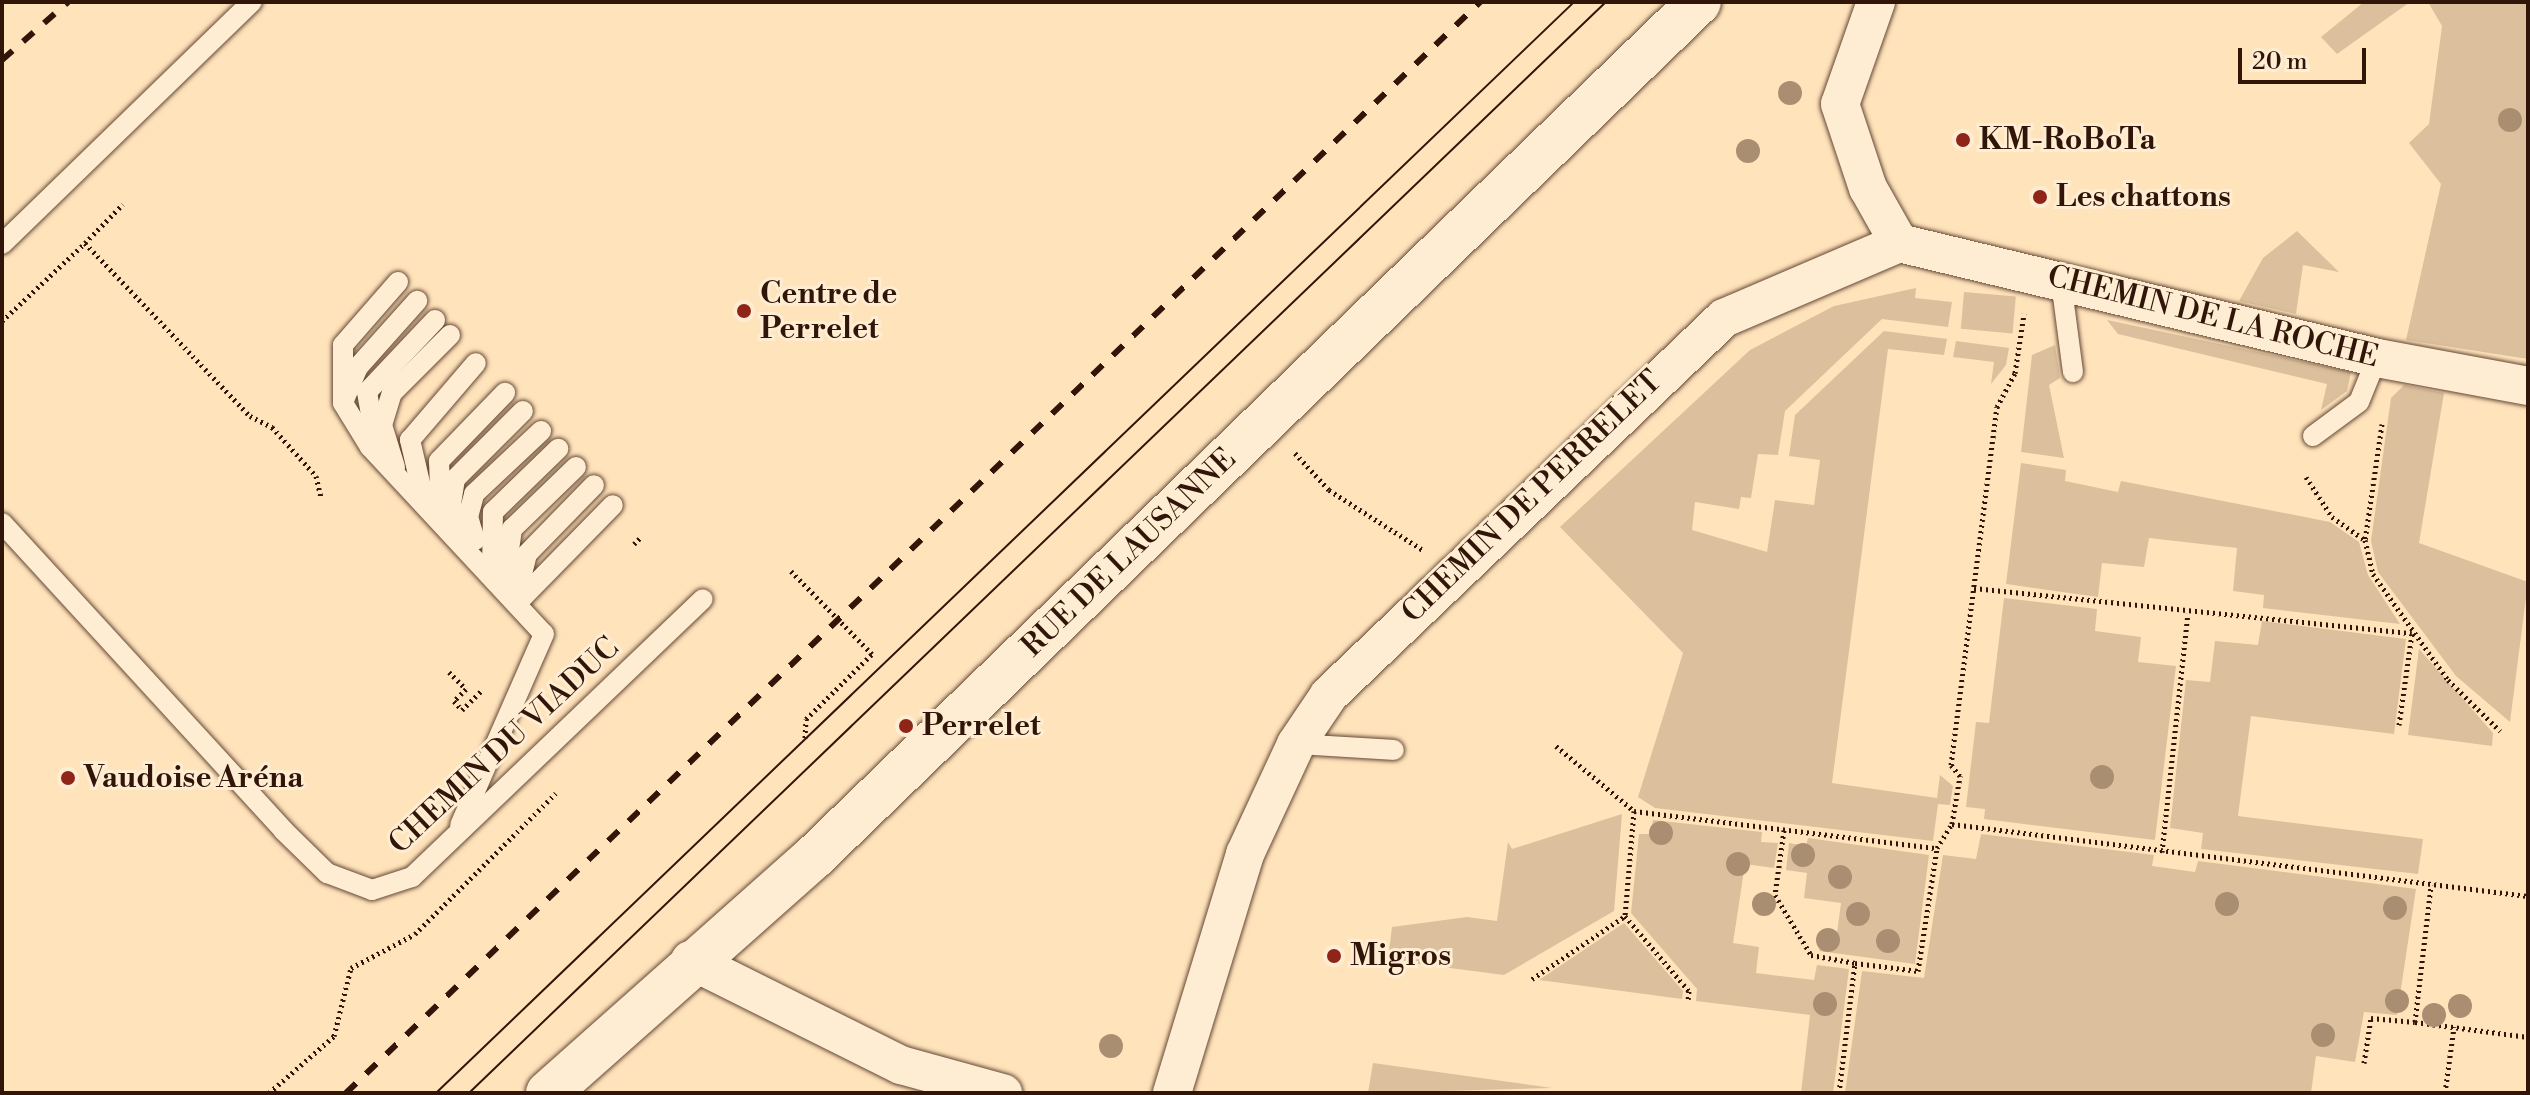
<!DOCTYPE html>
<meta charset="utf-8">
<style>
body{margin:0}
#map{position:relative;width:2530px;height:1095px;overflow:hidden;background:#ffe3bb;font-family:"Libre Bodoni",serif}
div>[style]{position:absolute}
.green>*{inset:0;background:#dcc09d;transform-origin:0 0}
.path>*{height:5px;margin-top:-2.5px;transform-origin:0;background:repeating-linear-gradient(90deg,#301508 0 2px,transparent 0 6px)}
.roads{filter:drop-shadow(0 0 2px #644835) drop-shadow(0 0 2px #644835)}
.service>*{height:20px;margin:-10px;padding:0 10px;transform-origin:10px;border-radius:10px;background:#ffedd3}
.minor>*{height:38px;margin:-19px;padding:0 19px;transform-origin:19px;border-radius:19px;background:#ffedd3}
.secondary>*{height:44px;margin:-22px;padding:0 22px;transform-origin:22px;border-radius:22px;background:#ffedd3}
.tram>*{height:2px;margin:-1px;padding:0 1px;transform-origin:1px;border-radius:1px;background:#301508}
.rail>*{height:6px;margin-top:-3px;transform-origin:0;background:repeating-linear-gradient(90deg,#301508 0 14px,transparent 0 28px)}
.path-bridge>*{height:5px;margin-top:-2.5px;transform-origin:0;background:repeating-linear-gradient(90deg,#301508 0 2px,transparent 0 6px)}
.trees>*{width:24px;height:24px;margin:-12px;border-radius:50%;background:#aa8e71}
.dots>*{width:22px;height:22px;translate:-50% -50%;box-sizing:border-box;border:4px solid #ffedd3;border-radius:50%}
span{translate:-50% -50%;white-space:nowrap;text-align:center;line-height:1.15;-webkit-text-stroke:6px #ffedd3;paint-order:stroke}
.poi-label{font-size:30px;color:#301508;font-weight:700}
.left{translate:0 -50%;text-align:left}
.street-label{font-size:30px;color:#301508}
.frame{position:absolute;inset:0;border:4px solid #301508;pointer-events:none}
.scale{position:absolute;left:2238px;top:48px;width:128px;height:36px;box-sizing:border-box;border:4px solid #301508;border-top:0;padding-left:10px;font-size:24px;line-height:28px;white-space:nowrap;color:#301508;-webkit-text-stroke:6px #ffedd3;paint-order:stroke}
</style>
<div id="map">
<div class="green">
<i style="clip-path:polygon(2364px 2px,2410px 2px,2337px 54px,2321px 37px)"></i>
<i style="clip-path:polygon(2428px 2px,2528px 2px,2528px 359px,2406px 340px,2441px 184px,2409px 143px,2429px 124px,2442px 26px)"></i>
<i style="clip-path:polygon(2297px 231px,2339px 272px,2303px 265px,2296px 314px,2239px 301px,2263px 258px)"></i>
<i style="clip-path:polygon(1916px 288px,1915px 298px,1952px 302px,1948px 327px,1882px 319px,1785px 411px,1778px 455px,1758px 454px,1751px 498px,1741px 497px,1739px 509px,1695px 502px,1692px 530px,1767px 552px,1775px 500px,1814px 505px,1820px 460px,1789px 456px,1795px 415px,1884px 331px,1947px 339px,1944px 355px,1888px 349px,1832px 783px,1937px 798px,1940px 775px,1953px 786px,1950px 805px,1938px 804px,1933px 841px,1655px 808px,1638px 797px,1683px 653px,1560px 527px,1750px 350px,1834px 306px)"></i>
<i style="left:1964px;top:292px;width:52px;height:37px;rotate:5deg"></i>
<i style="clip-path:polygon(2107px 320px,2351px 372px,2347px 391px,2321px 410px,2327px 384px,2118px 334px)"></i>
<i style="clip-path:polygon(1956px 341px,2009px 348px,2006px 365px,1991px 384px,1994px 362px,1953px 357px)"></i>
<i style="clip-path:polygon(2055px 345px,2060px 378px,2049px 385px,2064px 458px,2021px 452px,2032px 355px)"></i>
<i style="clip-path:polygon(2404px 385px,2444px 393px,2419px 543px,2528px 582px,2510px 722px,2456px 676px,2378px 572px,2371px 541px,2391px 398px)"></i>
<i style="clip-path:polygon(2021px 463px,2066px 470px,2065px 481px,2118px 492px,2121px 481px,2330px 522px,2359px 542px,2368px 575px,2400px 624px,2263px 608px,2264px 595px,2233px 591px,2237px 548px,2149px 538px,2144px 567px,2102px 563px,2098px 597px,2006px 584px)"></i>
<i style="clip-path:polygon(2004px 598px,2097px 609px,2095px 631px,2141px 637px,2138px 662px,2176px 666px,2155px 840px,1984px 819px,1985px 809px,1966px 807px,1976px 722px,1989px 723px)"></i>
<i style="clip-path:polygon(2262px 621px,2406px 639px,2394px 734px,2251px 716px,2238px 816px,2423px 839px,2418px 874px,2201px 849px,2203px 833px,2170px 828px,2186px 680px,2210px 682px,2215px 641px,2258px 645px)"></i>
<i style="clip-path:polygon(2419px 649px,2493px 733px,2492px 746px,2408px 735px)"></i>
<i style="clip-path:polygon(1622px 814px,1614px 911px,1504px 975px,1388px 960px,1392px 927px,1467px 917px,1497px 921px,1508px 842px,1512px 849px)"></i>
<i style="clip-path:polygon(1653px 820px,1762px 832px,1761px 842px,1778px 843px,1774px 868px,1745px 864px,1733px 943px,1759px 947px,1756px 973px,1814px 980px,1817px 965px,1849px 969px,1833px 1093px,1801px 1093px,1810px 1015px,1696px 1001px,1697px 989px,1631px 913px,1639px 834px,1650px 834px)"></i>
<i style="clip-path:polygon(1981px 834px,2154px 855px,2152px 866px,2195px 872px,2198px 861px,2416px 889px,2397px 1015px,2364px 1012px,2355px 1062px,2316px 1056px,2311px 1093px,1845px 1093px,1862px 971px,1924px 978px,1943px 855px,1976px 859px)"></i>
<i style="clip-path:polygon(1808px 838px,1929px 855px,1915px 964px,1819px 951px,1821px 939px,1836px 940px,1841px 903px,1804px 898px,1807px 873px,1786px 870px,1789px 843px,1806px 846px)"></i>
<i style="clip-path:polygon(1624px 923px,1683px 991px,1682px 999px,1539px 980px)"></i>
<i style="clip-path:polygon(1373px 1063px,1552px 1088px,1368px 1093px)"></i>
</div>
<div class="path">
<i style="left:85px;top:243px;width:54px;rotate:-45.7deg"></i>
<i style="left:2px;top:321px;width:114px;rotate:-43.2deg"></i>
<i style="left:85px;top:243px;width:239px;rotate:46.4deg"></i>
<i style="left:250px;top:416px;width:25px;rotate:27deg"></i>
<i style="left:272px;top:427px;width:66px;rotate:48.1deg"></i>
<i style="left:316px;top:476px;width:22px;rotate:77deg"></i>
<i style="left:2382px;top:424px;width:117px;rotate:98.3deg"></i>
<i style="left:2365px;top:540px;width:35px;rotate:77deg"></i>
<i style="left:2373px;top:574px;width:130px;rotate:54.7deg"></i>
<i style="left:2448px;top:680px;width:73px;rotate:44.4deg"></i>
<i style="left:1295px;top:453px;width:50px;rotate:47.4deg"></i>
<i style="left:1329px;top:490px;width:112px;rotate:32.6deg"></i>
<i style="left:2306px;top:477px;width:48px;rotate:57deg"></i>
<i style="left:2332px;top:517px;width:40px;rotate:34.9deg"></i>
<i style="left:634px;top:544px;width:11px;rotate:-45deg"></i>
<i style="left:1974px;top:588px;width:440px;rotate:5.9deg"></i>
<i style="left:449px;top:672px;width:24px;rotate:45deg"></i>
<i style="left:466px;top:689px;width:17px;rotate:135deg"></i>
<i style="left:454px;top:701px;width:12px;rotate:48deg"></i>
<i style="left:462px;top:710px;width:27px;rotate:-45deg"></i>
<i style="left:2399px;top:725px;width:92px;rotate:-81.9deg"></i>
<i style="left:805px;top:738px;width:19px;rotate:-87deg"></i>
<i style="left:806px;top:719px;width:93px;rotate:-44.6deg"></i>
<i style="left:1556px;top:746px;width:102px;rotate:39.8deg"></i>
<i style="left:1634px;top:811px;width:305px;rotate:7deg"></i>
<i style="left:1937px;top:848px;width:28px;rotate:-58deg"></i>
<i style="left:1952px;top:824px;width:580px;rotate:7.13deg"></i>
<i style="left:1634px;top:811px;width:105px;rotate:94.9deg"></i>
<i style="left:1625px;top:916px;width:99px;rotate:49.5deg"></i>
<i style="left:1689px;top:991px;width:9px;rotate:96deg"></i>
<i style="left:1952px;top:824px;width:49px;rotate:-80.5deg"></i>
<i style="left:1960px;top:776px;width:14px;rotate:-129deg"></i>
<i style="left:1951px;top:765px;width:361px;rotate:-82.7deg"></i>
<i style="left:1997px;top:407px;width:38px;rotate:-62deg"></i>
<i style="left:2015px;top:373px;width:60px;rotate:-81.3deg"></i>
<i style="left:1784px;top:830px;width:66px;rotate:97.9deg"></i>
<i style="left:1775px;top:895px;width:70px;rotate:59deg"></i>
<i style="left:1811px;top:955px;width:45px;rotate:10.3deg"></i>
<i style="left:2162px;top:852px;width:240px;rotate:-83.8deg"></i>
<i style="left:1532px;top:979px;width:112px;rotate:-34.1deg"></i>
<i style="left:2415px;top:1022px;width:114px;rotate:7.6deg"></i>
<i style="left:2364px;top:1063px;width:46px;rotate:-81.2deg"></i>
<i style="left:2371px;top:1018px;width:44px;rotate:5.2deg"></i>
<i style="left:2415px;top:1022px;width:138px;rotate:-83.3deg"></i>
<i style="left:269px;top:1093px;width:86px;rotate:-41.2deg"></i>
<i style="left:334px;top:1036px;width:70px;rotate:-76deg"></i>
<i style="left:351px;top:968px;width:72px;rotate:-28deg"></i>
<i style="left:415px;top:934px;width:199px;rotate:-45deg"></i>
<i style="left:1839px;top:1093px;width:131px;rotate:-83deg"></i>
<i style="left:1855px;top:963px;width:64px;rotate:7.2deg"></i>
<i style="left:1918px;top:971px;width:124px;rotate:-81.2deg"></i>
<i style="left:2445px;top:1093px;width:67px;rotate:-82.2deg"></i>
</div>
<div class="roads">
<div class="service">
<i style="left:2px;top:244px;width:348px;rotate:-44.1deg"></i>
<i style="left:2061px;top:281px;width:92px;rotate:82.5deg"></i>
<i style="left:398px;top:282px;width:84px;rotate:131.1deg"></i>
<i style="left:343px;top:345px;width:58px;rotate:90deg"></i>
<i style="left:343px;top:403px;width:52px;rotate:58.5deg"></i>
<i style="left:370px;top:447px;width:255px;rotate:47.1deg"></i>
<i style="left:544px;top:634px;width:209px;rotate:113.7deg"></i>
<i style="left:344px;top:400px;width:36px;rotate:-67deg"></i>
<i style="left:358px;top:367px;width:89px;rotate:-48.2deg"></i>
<i style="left:2313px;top:436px;width:57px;rotate:-36.5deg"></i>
<i style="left:2359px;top:402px;width:48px;rotate:-67.8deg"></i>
<i style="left:376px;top:443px;width:52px;rotate:-100deg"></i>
<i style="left:367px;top:392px;width:99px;rotate:-46.6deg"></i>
<i style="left:395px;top:467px;width:44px;rotate:-107.2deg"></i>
<i style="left:382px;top:425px;width:34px;rotate:-73deg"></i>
<i style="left:392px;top:393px;width:82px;rotate:-45deg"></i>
<i style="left:424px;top:500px;width:62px;rotate:-103.1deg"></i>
<i style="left:410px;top:440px;width:101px;rotate:-49.4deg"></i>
<i style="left:441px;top:513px;width:52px;rotate:-92.2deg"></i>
<i style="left:439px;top:461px;width:95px;rotate:-45.9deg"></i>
<i style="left:2px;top:523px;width:416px;rotate:47.5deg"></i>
<i style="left:283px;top:830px;width:62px;rotate:44.3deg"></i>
<i style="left:327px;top:873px;width:48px;rotate:20.7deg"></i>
<i style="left:372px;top:890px;width:42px;rotate:-18deg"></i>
<i style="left:412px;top:877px;width:402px;rotate:-43.7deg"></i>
<i style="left:462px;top:536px;width:34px;rotate:-109deg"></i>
<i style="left:451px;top:504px;width:25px;rotate:-81deg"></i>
<i style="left:455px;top:479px;width:96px;rotate:-45deg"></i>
<i style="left:475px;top:540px;width:24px;rotate:-107deg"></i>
<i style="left:468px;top:517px;width:24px;rotate:-75deg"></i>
<i style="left:474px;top:494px;width:92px;rotate:-43.2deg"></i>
<i style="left:492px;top:574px;width:62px;rotate:-89.1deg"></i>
<i style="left:493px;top:512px;width:91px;rotate:-44.1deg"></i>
<i style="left:504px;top:585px;width:57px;rotate:-81.9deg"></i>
<i style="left:512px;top:529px;width:89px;rotate:-44.1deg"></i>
<i style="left:516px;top:598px;width:45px;rotate:-76deg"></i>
<i style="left:527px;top:554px;width:96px;rotate:-45.8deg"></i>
<i style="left:519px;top:601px;width:134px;rotate:-45.6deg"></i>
<i style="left:1296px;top:744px;width:98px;rotate:3.5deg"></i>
</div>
<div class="minor">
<i style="left:1876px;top:2px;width:108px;rotate:109.4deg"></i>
<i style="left:1840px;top:104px;width:89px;rotate:71.6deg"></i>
<i style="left:1868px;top:188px;width:63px;rotate:60.6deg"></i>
<i style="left:1899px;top:243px;width:492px;rotate:13.5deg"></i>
<i style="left:2377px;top:358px;width:154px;rotate:10.5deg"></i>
<i style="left:690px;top:960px;width:236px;rotate:26.5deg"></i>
<i style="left:901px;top:1065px;width:106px;rotate:15.4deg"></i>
<i style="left:1172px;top:1093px;width:250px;rotate:-73deg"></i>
<i style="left:1245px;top:854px;width:121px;rotate:-65.1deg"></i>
<i style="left:1296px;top:744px;width:59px;rotate:-56deg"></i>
<i style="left:1329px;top:695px;width:546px;rotate:-43.66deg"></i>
<i style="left:1724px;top:318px;width:190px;rotate:-23.2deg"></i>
</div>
<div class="secondary">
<i style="left:548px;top:1093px;width:357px;rotate:-41.6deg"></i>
<i style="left:815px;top:856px;width:1229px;rotate:-44.01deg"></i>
</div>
</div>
<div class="tram">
<i style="left:436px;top:1093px;width:1576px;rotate:-43.79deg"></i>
<i style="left:469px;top:1093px;width:1576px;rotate:-43.82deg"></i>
</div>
<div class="rail">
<i style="left:2px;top:60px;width:88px;rotate:-41.3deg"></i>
<i style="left:346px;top:1093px;width:1574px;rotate:-43.89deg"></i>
</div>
<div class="path-bridge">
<i style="left:791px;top:571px;width:116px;rotate:45.7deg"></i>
</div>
<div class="trees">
<i style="left:1790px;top:93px"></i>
<i style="left:2510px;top:120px"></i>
<i style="left:1748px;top:151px"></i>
<i style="left:2102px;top:777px"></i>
<i style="left:1661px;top:833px"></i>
<i style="left:1803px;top:855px"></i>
<i style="left:1738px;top:864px"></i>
<i style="left:1840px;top:877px"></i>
<i style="left:1764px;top:904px"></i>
<i style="left:2227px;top:904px"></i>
<i style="left:2395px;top:908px"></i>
<i style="left:1858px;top:914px"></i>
<i style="left:1828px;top:940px"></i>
<i style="left:1888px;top:941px"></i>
<i style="left:2397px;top:1001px"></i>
<i style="left:1825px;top:1004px"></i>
<i style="left:2460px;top:1006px"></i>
<i style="left:2434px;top:1015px"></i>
<i style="left:2323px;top:1035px"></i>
<i style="left:1111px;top:1046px"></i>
</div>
<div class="dots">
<i style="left:1963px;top:140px;background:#8f2418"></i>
<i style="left:2040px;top:197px;background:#8f2418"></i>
<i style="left:744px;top:311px;background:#8f2418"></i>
<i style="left:906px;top:726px;background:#8f2418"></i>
<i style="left:68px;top:778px;background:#8f2418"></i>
<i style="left:1334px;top:956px;background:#8f2418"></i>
</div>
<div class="poi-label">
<span class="left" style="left:1979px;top:140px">KM-RoBoTa</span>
<span class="left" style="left:2056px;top:197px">Les chattons</span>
<span class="left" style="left:760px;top:311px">Centre de<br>Perrelet</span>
<span class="left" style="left:922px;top:726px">Perrelet</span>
<span class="left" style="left:84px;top:778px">Vaudoise Aréna</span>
<span class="left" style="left:1350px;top:956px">Migros</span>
</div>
<div class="street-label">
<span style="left:2213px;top:317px;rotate:14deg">CHEMIN DE LA ROCHE</span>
<span style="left:1532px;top:497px;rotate:-44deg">CHEMIN DE PERRELET</span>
<span style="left:1129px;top:553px;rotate:-44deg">RUE DE LAUSANNE</span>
<span style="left:504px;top:746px;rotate:-43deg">CHEMIN DU VIADUC</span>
</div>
<div class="frame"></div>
<div class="scale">20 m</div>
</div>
